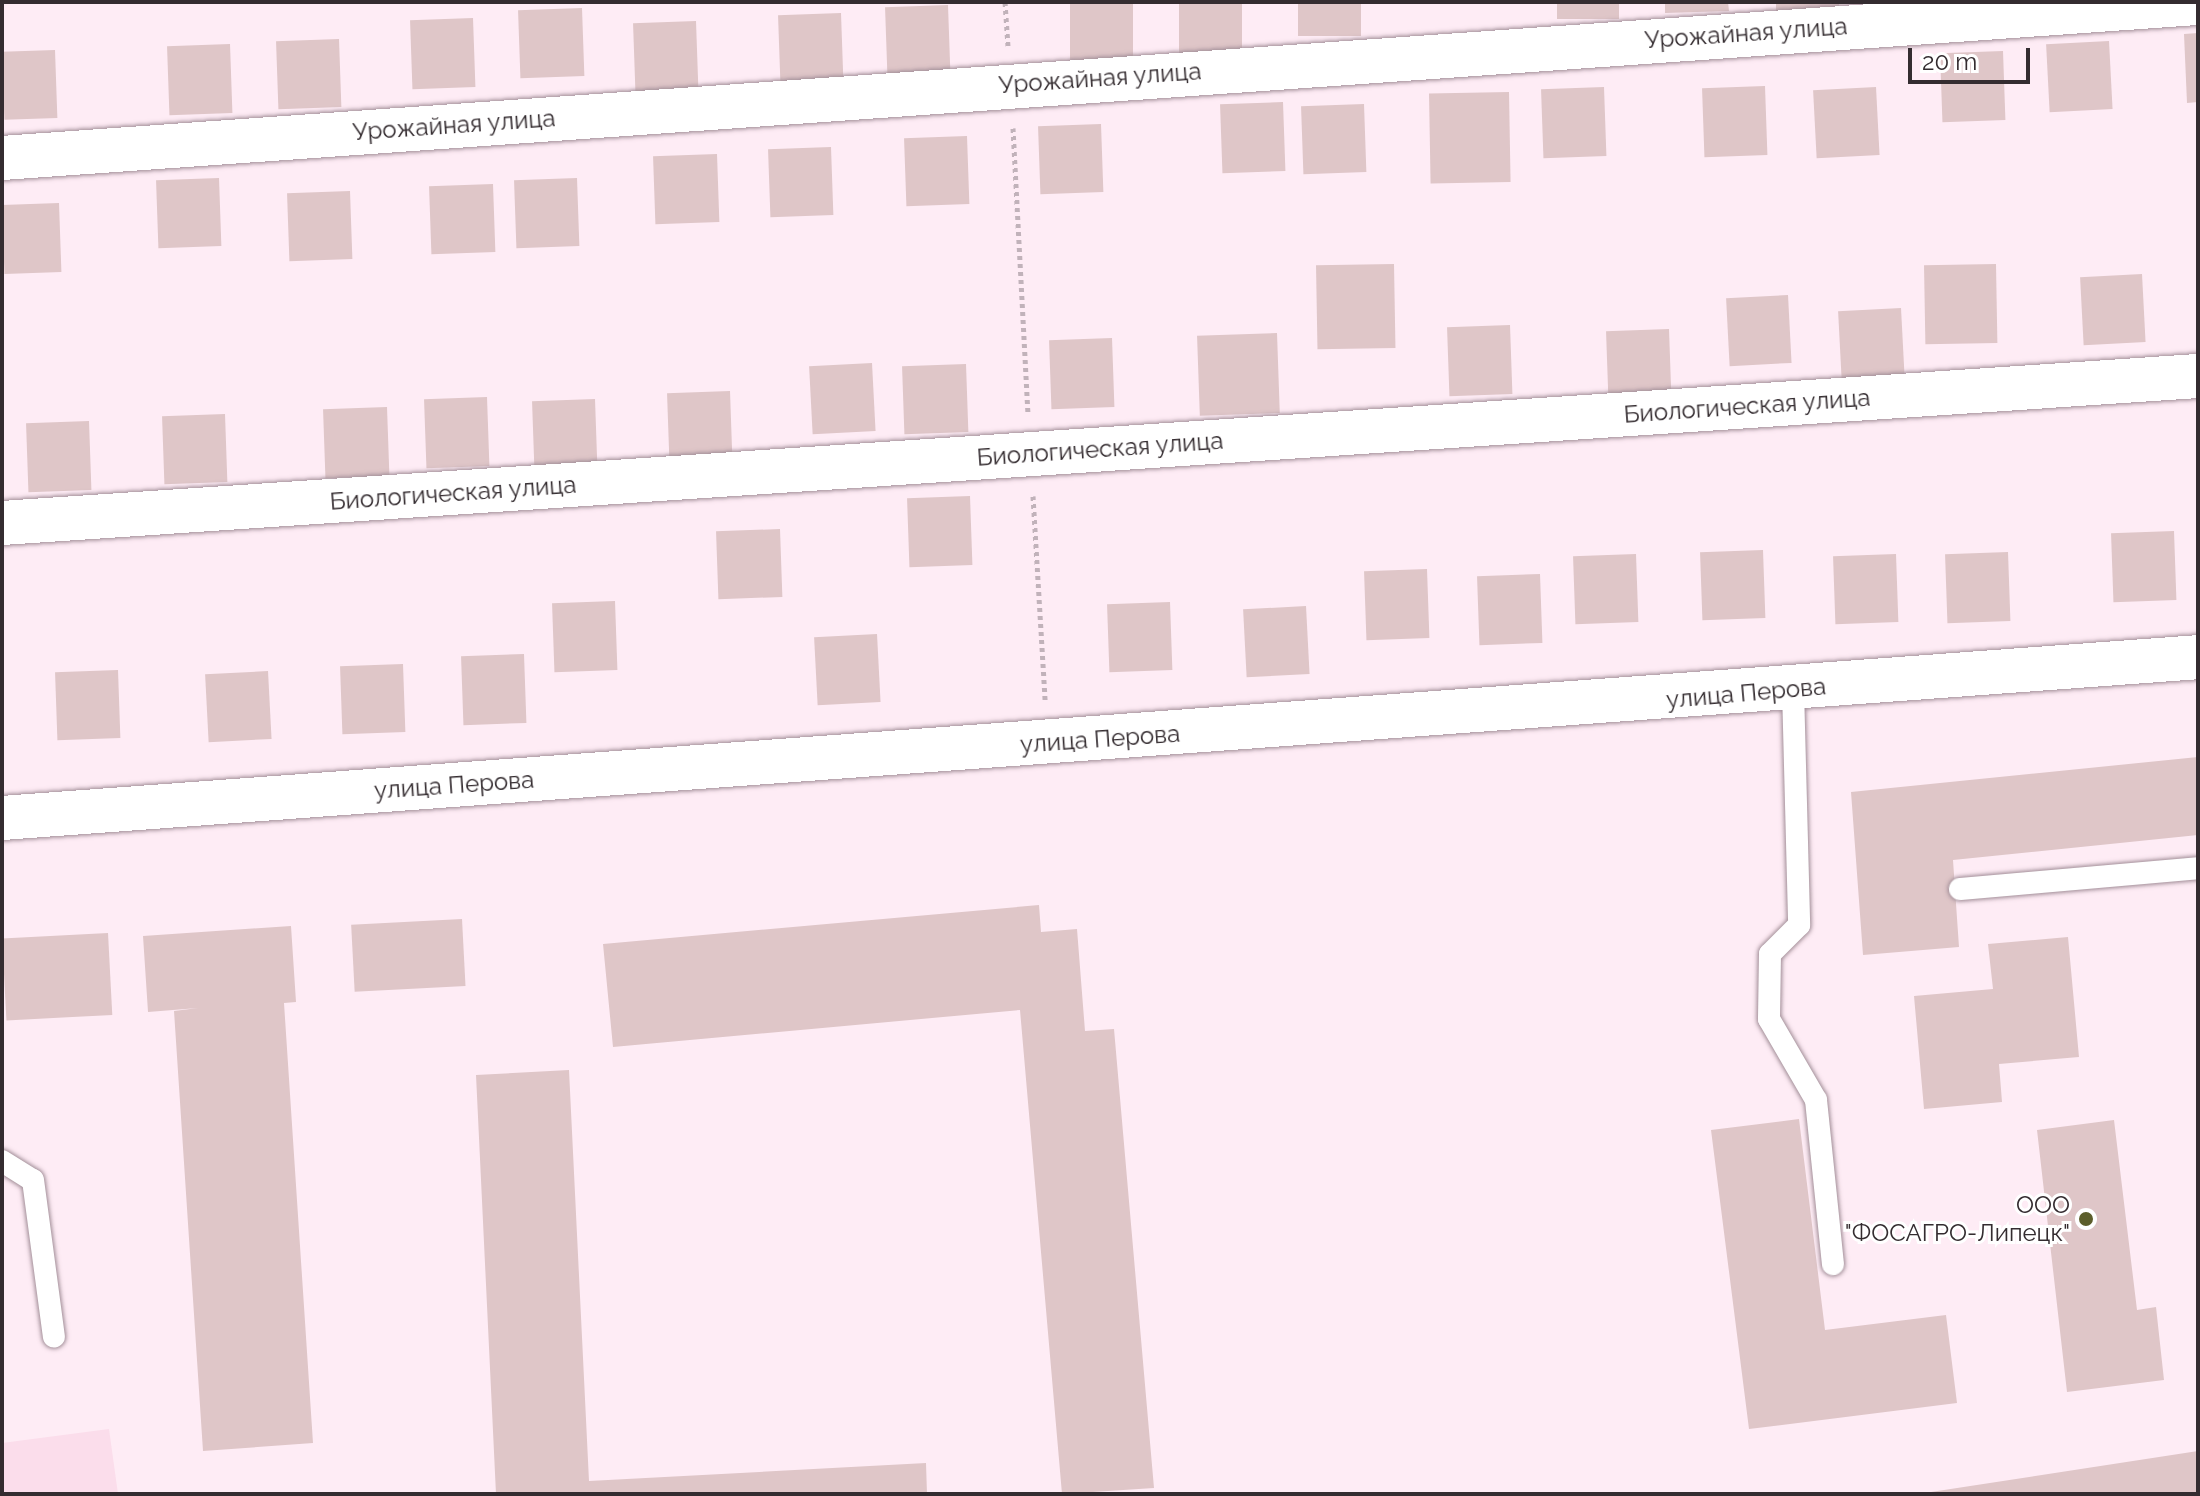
<!DOCTYPE html>
<meta charset="utf-8">
<style>
body{margin:0}
#map{position:relative;width:2200px;height:1496px;overflow:hidden;background:#feecf5;font-family:Raleway,sans-serif}
div>[style]{position:absolute}
.built>*{inset:0;background:#fbddeb}
.building>*{inset:0;background:#dfc6c8;transform-origin:0 0}
.path>*{height:5px;margin-top:-2.5px;transform-origin:0;background:repeating-linear-gradient(90deg,#c1b2ba 0 4px,transparent 0 8px)}
.roads{filter:drop-shadow(0 0 2px #a38f99) drop-shadow(0 0 2px #a38f99)}
.service>*{height:22px;margin:-11px;padding:0 11px;transform-origin:11px;border-radius:11px;background:#fff}
.minor>*{height:44px;margin:-22px;padding:0 22px;transform-origin:22px;border-radius:22px;background:#fff}
.dots>*{width:22px;height:22px;translate:-50% -50%;box-sizing:border-box;border:4px solid #fff;border-radius:50%}
span{translate:-50% -50%;white-space:nowrap;text-align:center;line-height:1.15;-webkit-text-stroke:6px #fff;paint-order:stroke}
.street-label{font-size:24px;color:#342c30}
.poi-label{font-size:24px;color:#342c30}
.right{translate:-100% -50%;text-align:right}
.frame{position:absolute;inset:0;border:4px solid #342c30;pointer-events:none}
.scale{position:absolute;left:1908px;top:48px;width:122px;height:36px;box-sizing:border-box;border:4px solid #342c30;border-top:0;padding-left:10px;font-size:24px;line-height:28px;white-space:nowrap;color:#342c30;-webkit-text-stroke:6px #fff;paint-order:stroke}
</style>
<div id="map">
<div class="built">
<i style="clip-path:polygon(109px 1429px,118px 1494px,2px 1494px,2px 1443px)"></i>
</div>
<div class="building">
<i style="left:1070px;top:2px;width:63px;height:65px"></i>
<i style="left:1179px;top:2px;width:63px;height:52px"></i>
<i style="left:1298px;top:2px;width:63px;height:34px"></i>
<i style="left:1557px;top:2px;width:62px;height:17px"></i>
<i style="clip-path:polygon(1665px 2px,1728px 2px,1729px 11px,1665px 13px)"></i>
<i style="clip-path:polygon(1776px 2px,1839px 2px,1839px 13px,1776px 15px)"></i>
<i style="left:948px;top:5px;width:69px;height:63px;rotate:88deg"></i>
<i style="left:582px;top:8px;width:68px;height:64px;rotate:88deg"></i>
<i style="left:841px;top:13px;width:69px;height:63px;rotate:88deg"></i>
<i style="left:473px;top:18px;width:69px;height:63px;rotate:88deg"></i>
<i style="left:696px;top:21px;width:68px;height:63px;rotate:88deg"></i>
<i style="clip-path:polygon(2198px 33px,2198px 102px,2187px 103px,2184px 34px)"></i>
<i style="left:339px;top:39px;width:68px;height:63px;rotate:88deg"></i>
<i style="left:2109px;top:41px;width:68px;height:63px;rotate:87deg"></i>
<i style="left:230px;top:44px;width:69px;height:63px;rotate:88deg"></i>
<i style="left:55px;top:50px;width:68px;height:53px;rotate:88deg"></i>
<i style="left:2003px;top:51px;width:69px;height:63px;rotate:88deg"></i>
<i style="left:1765px;top:86px;width:69px;height:63px;rotate:88deg"></i>
<i style="left:1604px;top:87px;width:69px;height:63px;rotate:88deg"></i>
<i style="left:1876px;top:87px;width:68px;height:63px;rotate:87deg"></i>
<i style="left:1509px;top:92px;width:90px;height:80px;rotate:89deg"></i>
<i style="left:1283px;top:102px;width:69px;height:63px;rotate:88deg"></i>
<i style="left:1364px;top:104px;width:68px;height:63px;rotate:88deg"></i>
<i style="left:1101px;top:124px;width:68px;height:63px;rotate:88deg"></i>
<i style="left:967px;top:136px;width:68px;height:63px;rotate:88deg"></i>
<i style="left:831px;top:147px;width:68px;height:63px;rotate:88deg"></i>
<i style="left:717px;top:154px;width:68px;height:64px;rotate:88deg"></i>
<i style="left:219px;top:178px;width:68px;height:63px;rotate:88deg"></i>
<i style="left:577px;top:178px;width:68px;height:63px;rotate:88deg"></i>
<i style="left:493px;top:184px;width:68px;height:64px;rotate:88deg"></i>
<i style="left:350px;top:191px;width:68px;height:63px;rotate:88deg"></i>
<i style="left:59px;top:203px;width:69px;height:57px;rotate:88deg"></i>
<i style="left:1394px;top:264px;width:84px;height:78px;rotate:89deg"></i>
<i style="left:1996px;top:264px;width:79px;height:72px;rotate:89deg"></i>
<i style="left:2142px;top:274px;width:68px;height:62px;rotate:87deg"></i>
<i style="left:1788px;top:295px;width:68px;height:62px;rotate:87deg"></i>
<i style="left:1901px;top:308px;width:68px;height:63px;rotate:87deg"></i>
<i style="left:1510px;top:325px;width:69px;height:63px;rotate:88deg"></i>
<i style="left:1669px;top:329px;width:69px;height:63px;rotate:88deg"></i>
<i style="left:1277px;top:333px;width:80px;height:80px;rotate:88deg"></i>
<i style="left:1112px;top:338px;width:69px;height:63px;rotate:88deg"></i>
<i style="left:872px;top:363px;width:68px;height:63px;rotate:87deg"></i>
<i style="left:966px;top:364px;width:68px;height:64px;rotate:88deg"></i>
<i style="left:730px;top:391px;width:68px;height:63px;rotate:88deg"></i>
<i style="left:487px;top:397px;width:69px;height:63px;rotate:88deg"></i>
<i style="left:595px;top:399px;width:68px;height:63px;rotate:88deg"></i>
<i style="left:387px;top:407px;width:69px;height:64px;rotate:88deg"></i>
<i style="left:225px;top:414px;width:68px;height:63px;rotate:88deg"></i>
<i style="left:89px;top:421px;width:69px;height:63px;rotate:88deg"></i>
<i style="left:970px;top:496px;width:69px;height:63px;rotate:88deg"></i>
<i style="left:780px;top:529px;width:68px;height:64px;rotate:88deg"></i>
<i style="left:2174px;top:531px;width:69px;height:63px;rotate:88deg"></i>
<i style="left:1763px;top:550px;width:68px;height:63px;rotate:88deg"></i>
<i style="left:2008px;top:552px;width:69px;height:63px;rotate:88deg"></i>
<i style="left:1636px;top:554px;width:68px;height:63px;rotate:88deg"></i>
<i style="left:1896px;top:554px;width:68px;height:63px;rotate:88deg"></i>
<i style="left:1427px;top:569px;width:69px;height:63px;rotate:88deg"></i>
<i style="left:1540px;top:574px;width:69px;height:63px;rotate:88deg"></i>
<i style="left:615px;top:601px;width:69px;height:63px;rotate:88deg"></i>
<i style="left:1170px;top:602px;width:68px;height:63px;rotate:88deg"></i>
<i style="left:1306px;top:606px;width:68px;height:63px;rotate:87deg"></i>
<i style="left:877px;top:634px;width:68px;height:63px;rotate:87deg"></i>
<i style="left:524px;top:654px;width:69px;height:63px;rotate:88deg"></i>
<i style="left:403px;top:664px;width:68px;height:63px;rotate:88deg"></i>
<i style="left:118px;top:670px;width:68px;height:63px;rotate:88deg"></i>
<i style="left:268px;top:671px;width:68px;height:63px;rotate:87deg"></i>
<i style="clip-path:polygon(2198px 757px,2198px 835px,1953px 860px,1959px 947px,1863px 955px,1851px 792px)"></i>
<i style="clip-path:polygon(1039px 905px,1041px 932px,1077px 929px,1085px 1031px,1114px 1029px,1154px 1488px,1062px 1494px,1020px 1010px,613px 1047px,603px 944px)"></i>
<i style="left:462px;top:919px;width:67px;height:111px;rotate:87deg"></i>
<i style="clip-path:polygon(291px 926px,296px 1002px,284px 1003px,313px 1443px,203px 1451px,174px 1011px,198px 1008px,148px 1012px,143px 936px)"></i>
<i style="left:108px;top:933px;width:82px;height:106px;rotate:87deg"></i>
<i style="clip-path:polygon(2068px 937px,2079px 1057px,1999px 1064px,2002px 1102px,1924px 1109px,1914px 996px,1993px 989px,1988px 944px)"></i>
<i style="clip-path:polygon(569px 1070px,589px 1481px,926px 1463px,927px 1494px,496px 1494px,476px 1075px)"></i>
<i style="clip-path:polygon(1799px 1119px,1825px 1330px,1946px 1315px,1957px 1403px,1749px 1429px,1711px 1130px)"></i>
<i style="clip-path:polygon(2114px 1120px,2137px 1310px,2156px 1307px,2164px 1380px,2067px 1392px,2037px 1130px)"></i>
<i style="clip-path:polygon(2198px 1451px,2198px 1494px,1931px 1494px,1931px 1492px)"></i>
</div>
<div class="path">
<i style="left:1005px;top:2px;width:44px;rotate:86.1deg"></i>
<i style="left:1013px;top:128px;width:286px;rotate:87deg"></i>
<i style="left:1033px;top:496px;width:205px;rotate:86.6deg"></i>
</div>
<div class="roads">
<div class="service">
<i style="left:1793px;top:689px;width:236px;rotate:88.5deg"></i>
<i style="left:1799px;top:925px;width:41px;rotate:135deg"></i>
<i style="left:1770px;top:954px;width:65px;rotate:90.9deg"></i>
<i style="left:1769px;top:1019px;width:94px;rotate:59.9deg"></i>
<i style="left:1816px;top:1100px;width:165px;rotate:84.1deg"></i>
<i style="left:1960px;top:889px;width:239px;rotate:-5deg"></i>
<i style="left:2px;top:1161px;width:36px;rotate:32deg"></i>
<i style="left:33px;top:1180px;width:158px;rotate:82.4deg"></i>
</div>
<div class="minor">
<i style="left:2px;top:158px;width:2201px;rotate:-4.04deg"></i>
<i style="left:2px;top:523px;width:2201px;rotate:-3.83deg"></i>
<i style="left:2px;top:818px;width:2202px;rotate:-4.19deg"></i>
</div>
</div>
<div class="dots">
<i style="left:2086px;top:1219px;background:#5c5e2b"></i>
</div>
<div class="street-label">
<span style="left:1746px;top:33px;rotate:-4deg">Урожайная улица</span>
<span style="left:1100px;top:78px;rotate:-4deg">Урожайная улица</span>
<span style="left:454px;top:125px;rotate:-4deg">Урожайная улица</span>
<span style="left:1747px;top:406px;rotate:-4deg">Биологическая улица</span>
<span style="left:1100px;top:449px;rotate:-4deg">Биологическая улица</span>
<span style="left:453px;top:493px;rotate:-4deg">Биологическая улица</span>
<span style="left:1746px;top:693px;rotate:-5deg">улица Перова</span>
<span style="left:1100px;top:739px;rotate:-4deg">улица Перова</span>
<span style="left:454px;top:785px;rotate:-4deg">улица Перова</span>
</div>
<div class="poi-label">
<span class="right" style="left:2070px;top:1219px">ООО<br>"ФОСАГРО-Липецк"</span>
</div>
<div class="frame"></div>
<div class="scale">20 m</div>
</div>
